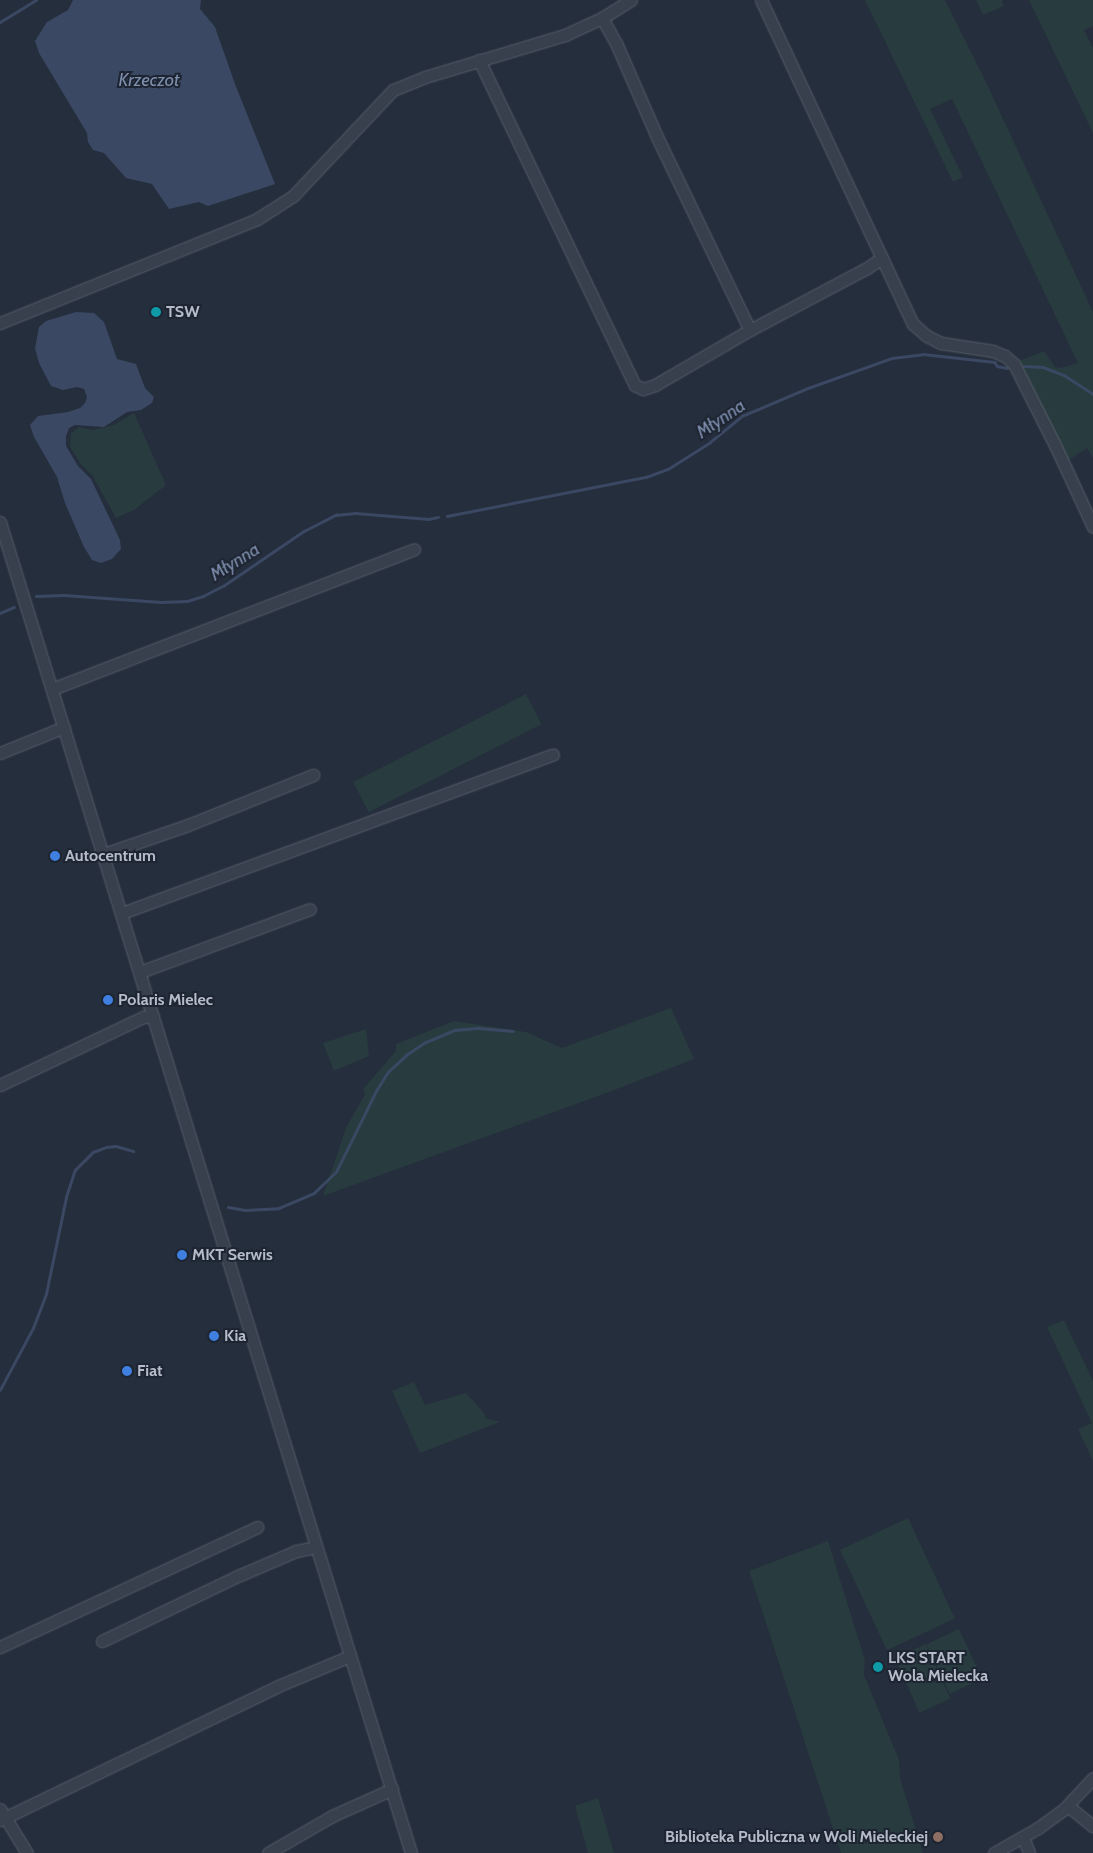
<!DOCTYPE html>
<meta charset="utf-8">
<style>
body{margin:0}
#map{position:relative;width:1093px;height:1853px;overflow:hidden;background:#252e3c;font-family:Cabin,sans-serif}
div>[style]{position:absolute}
.green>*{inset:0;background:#283b3e;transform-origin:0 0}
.water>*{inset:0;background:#3a4863}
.stream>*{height:2.5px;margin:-1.25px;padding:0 1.25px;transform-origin:1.25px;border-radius:1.25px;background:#3a4863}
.roads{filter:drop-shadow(0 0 1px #575e6b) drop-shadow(0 0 1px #575e6b)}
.minor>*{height:11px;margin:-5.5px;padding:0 5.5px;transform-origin:5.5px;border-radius:5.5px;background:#39404d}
.dots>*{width:14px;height:14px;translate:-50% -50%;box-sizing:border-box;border:2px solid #1e2532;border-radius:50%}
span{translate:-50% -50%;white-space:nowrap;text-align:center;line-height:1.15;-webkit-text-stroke:4px #1e2532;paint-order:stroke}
.poi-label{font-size:16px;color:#b5bbc8;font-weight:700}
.left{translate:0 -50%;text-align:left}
.right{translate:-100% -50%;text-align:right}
.water-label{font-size:18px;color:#7e8fae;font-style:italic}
</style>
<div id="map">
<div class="green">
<i style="clip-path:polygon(865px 0,945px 0,984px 78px,1093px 312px,1093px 458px,1087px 448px,1067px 461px,1019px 361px,1044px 351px,1055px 367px,1061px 368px,1078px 363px,952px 99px,930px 109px,963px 177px,953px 182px)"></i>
<i style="clip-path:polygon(976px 0,1002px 0,1004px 6px,983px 15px)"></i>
<i style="clip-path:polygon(1029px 0,1093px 0,1093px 26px,1084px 30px,1093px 48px,1093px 133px)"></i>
<i style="clip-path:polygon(134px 413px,166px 485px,134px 510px,116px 518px,92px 475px,80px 463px,70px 447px,71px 433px,79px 427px,92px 430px,114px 425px)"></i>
<i style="left:526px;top:694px;width:34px;height:194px;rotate:63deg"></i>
<i style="clip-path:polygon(671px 1008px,694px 1059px,609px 1092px,323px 1196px,346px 1128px,365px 1094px,363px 1089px,396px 1051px,396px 1044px,454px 1021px,526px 1032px,562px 1048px)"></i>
<i style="clip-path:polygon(366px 1029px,369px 1056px,334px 1071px,323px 1043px)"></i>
<i style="clip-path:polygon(1064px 1320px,1093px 1381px,1093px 1461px,1078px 1429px,1092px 1423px,1047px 1327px)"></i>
<i style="clip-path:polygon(414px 1382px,425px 1405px,466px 1393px,484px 1413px,486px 1418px,500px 1422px,420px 1453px,392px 1391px)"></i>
<i style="left:908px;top:1518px;width:111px;height:75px;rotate:65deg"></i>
<i style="clip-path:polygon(828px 1541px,865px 1660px,864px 1675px,899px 1760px,900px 1778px,923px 1853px,841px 1853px,749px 1571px)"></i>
<i style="left:959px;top:1629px;width:55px;height:36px;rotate:65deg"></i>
<i style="left:926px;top:1644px;width:60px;height:34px;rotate:66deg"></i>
<i style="clip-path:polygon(598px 1798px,614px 1853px,588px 1853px,575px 1806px)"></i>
</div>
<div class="water">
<i style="clip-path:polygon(73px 0,201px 0,200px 9px,215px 27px,235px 84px,275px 184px,208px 206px,199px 202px,169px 209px,152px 184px,126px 178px,104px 153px,93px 150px,88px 142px,87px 133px,39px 53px,35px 41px,47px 22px,68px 10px)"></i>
<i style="clip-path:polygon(76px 312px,94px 313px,104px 322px,117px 359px,136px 364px,145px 388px,154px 397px,152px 403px,141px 410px,127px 412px,104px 427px,75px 425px,69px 428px,66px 436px,66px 446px,78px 466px,91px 479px,120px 540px,121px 549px,112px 559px,101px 563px,92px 560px,84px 547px,65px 503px,57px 477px,34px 437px,30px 425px,38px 416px,68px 412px,80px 408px,85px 403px,87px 397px,84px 389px,77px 387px,63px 390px,51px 386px,39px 363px,35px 348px,39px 327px,46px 321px)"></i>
</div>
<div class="stream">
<i style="left:0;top:22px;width:42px;rotate:-31.4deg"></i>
<i style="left:1024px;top:366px;width:19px;rotate:3deg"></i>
<i style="left:1043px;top:367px;width:22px;rotate:21deg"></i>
<i style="left:1064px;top:375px;width:35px;rotate:33deg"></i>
<i style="left:447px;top:516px;width:203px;rotate:-11.1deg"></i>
<i style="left:646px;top:477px;width:23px;rotate:-20deg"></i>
<i style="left:668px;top:469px;width:49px;rotate:-32.4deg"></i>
<i style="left:709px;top:443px;width:43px;rotate:-39.3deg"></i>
<i style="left:742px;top:416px;width:72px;rotate:-23deg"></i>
<i style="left:808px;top:388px;width:89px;rotate:-19.7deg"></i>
<i style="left:892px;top:358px;width:31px;rotate:-7deg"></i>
<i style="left:923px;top:354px;width:72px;rotate:6.3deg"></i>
<i style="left:995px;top:362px;width:4px;rotate:63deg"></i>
<i style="left:997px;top:366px;width:10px;rotate:11deg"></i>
<i style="left:36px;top:596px;width:28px;rotate:-2deg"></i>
<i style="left:64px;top:595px;width:97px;rotate:4.1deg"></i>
<i style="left:161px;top:602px;width:26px;rotate:-2deg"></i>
<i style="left:187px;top:601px;width:17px;rotate:-17deg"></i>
<i style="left:203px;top:596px;width:22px;rotate:-27deg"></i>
<i style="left:223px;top:586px;width:98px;rotate:-34.2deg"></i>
<i style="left:304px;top:531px;width:36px;rotate:-27deg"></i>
<i style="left:336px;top:515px;width:19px;rotate:-6deg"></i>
<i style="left:355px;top:513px;width:74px;rotate:4.6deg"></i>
<i style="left:429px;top:519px;width:9px;rotate:-13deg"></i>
<i style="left:0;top:613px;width:15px;rotate:-23deg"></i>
<i style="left:228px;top:1207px;width:17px;rotate:10deg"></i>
<i style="left:245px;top:1210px;width:34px;rotate:-3deg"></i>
<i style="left:279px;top:1208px;width:38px;rotate:-23deg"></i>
<i style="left:314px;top:1193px;width:30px;rotate:-44deg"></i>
<i style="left:336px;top:1172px;width:90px;rotate:-63.7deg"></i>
<i style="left:376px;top:1091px;width:22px;rotate:-58deg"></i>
<i style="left:388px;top:1072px;width:25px;rotate:-43deg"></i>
<i style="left:406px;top:1055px;width:22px;rotate:-34deg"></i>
<i style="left:424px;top:1043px;width:34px;rotate:-23deg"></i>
<i style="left:455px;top:1030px;width:24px;rotate:-5deg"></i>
<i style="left:479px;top:1028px;width:34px;rotate:5deg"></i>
<i style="left:0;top:1390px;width:70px;rotate:-62deg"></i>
<i style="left:33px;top:1328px;width:36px;rotate:-69deg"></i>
<i style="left:46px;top:1294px;width:99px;rotate:-78.3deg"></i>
<i style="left:66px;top:1197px;width:28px;rotate:-72deg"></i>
<i style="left:75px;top:1170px;width:25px;rotate:-45deg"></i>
<i style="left:93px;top:1152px;width:14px;rotate:-21deg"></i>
<i style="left:106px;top:1147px;width:10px;rotate:-6deg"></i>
<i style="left:116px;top:1146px;width:18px;rotate:16deg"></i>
</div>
<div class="roads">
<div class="minor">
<i style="left:761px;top:0;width:358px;rotate:64.9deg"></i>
<i style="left:913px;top:324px;width:18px;rotate:41deg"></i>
<i style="left:927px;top:336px;width:16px;rotate:27deg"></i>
<i style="left:941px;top:343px;width:53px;rotate:8.7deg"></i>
<i style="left:993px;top:351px;width:13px;rotate:23deg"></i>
<i style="left:1005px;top:356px;width:12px;rotate:42deg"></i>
<i style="left:1014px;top:364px;width:91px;rotate:63.2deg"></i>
<i style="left:1055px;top:445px;width:90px;rotate:65.1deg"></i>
<i style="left:602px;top:18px;width:29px;rotate:61deg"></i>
<i style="left:616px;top:43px;width:103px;rotate:66.4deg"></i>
<i style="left:657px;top:137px;width:214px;rotate:64.3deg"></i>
<i style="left:479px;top:60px;width:361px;rotate:64.4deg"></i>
<i style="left:635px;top:385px;width:9px;rotate:27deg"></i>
<i style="left:643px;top:389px;width:13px;rotate:-18deg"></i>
<i style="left:655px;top:385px;width:110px;rotate:-30.1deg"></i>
<i style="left:750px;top:330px;width:132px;rotate:-27.9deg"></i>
<i style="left:867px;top:268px;width:18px;rotate:-34deg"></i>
<i style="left:0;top:323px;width:277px;rotate:-22deg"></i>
<i style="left:257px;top:219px;width:43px;rotate:-32.6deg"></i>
<i style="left:293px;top:196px;width:146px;rotate:-46.7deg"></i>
<i style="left:393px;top:90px;width:35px;rotate:-22deg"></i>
<i style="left:425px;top:77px;width:146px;rotate:-16.7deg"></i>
<i style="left:565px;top:35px;width:41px;rotate:-24.7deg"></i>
<i style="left:602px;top:18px;width:34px;rotate:-32deg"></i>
<i style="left:0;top:522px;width:1393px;rotate:72.84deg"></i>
<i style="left:52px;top:689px;width:388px;rotate:-21.1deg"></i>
<i style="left:0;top:753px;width:69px;rotate:-22.1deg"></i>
<i style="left:104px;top:854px;width:89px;rotate:-19deg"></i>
<i style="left:188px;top:825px;width:135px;rotate:-21.8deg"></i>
<i style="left:122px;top:913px;width:459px;rotate:-20.2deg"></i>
<i style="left:140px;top:972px;width:181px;rotate:-20.3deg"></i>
<i style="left:0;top:1085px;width:158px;rotate:-25.4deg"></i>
<i style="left:143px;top:1017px;width:10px;rotate:-6deg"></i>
<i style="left:102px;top:1641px;width:153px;rotate:-25.6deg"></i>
<i style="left:240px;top:1575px;width:61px;rotate:-23.2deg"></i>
<i style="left:296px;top:1551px;width:20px;rotate:-11deg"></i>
<i style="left:0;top:1647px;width:284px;rotate:-25deg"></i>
<i style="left:1068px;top:1806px;width:32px;rotate:39deg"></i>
<i style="left:0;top:1809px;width:52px;rotate:58.5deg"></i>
<i style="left:0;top:1820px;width:309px;rotate:-25.7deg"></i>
<i style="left:278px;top:1686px;width:78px;rotate:-22.6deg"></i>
<i style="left:1023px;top:1837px;width:17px;rotate:69deg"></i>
<i style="left:268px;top:1853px;width:74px;rotate:-30deg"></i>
<i style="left:332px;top:1816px;width:66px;rotate:-24.2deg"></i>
<i style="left:994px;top:1853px;width:51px;rotate:-29.6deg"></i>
<i style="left:1038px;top:1828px;width:32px;rotate:-36deg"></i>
<i style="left:1064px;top:1809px;width:42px;rotate:-46.9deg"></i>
</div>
</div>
<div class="dots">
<i style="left:156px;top:312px;background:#0f9aa8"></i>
<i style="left:55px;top:856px;background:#3f7fe0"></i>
<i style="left:108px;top:1000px;background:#3f7fe0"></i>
<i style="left:182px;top:1255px;background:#3f7fe0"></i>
<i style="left:214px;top:1336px;background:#3f7fe0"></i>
<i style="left:127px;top:1371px;background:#3f7fe0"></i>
<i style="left:878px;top:1667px;background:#0f9aa8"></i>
<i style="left:938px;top:1837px;background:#8d6e63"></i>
</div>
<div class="poi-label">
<span class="left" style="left:166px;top:312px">TSW</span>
<span class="left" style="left:65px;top:856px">Autocentrum</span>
<span class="left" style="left:118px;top:1000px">Polaris Mielec</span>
<span class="left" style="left:192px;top:1255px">MKT Serwis</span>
<span class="left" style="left:224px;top:1336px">Kia</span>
<span class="left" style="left:137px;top:1371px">Fiat</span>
<span class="left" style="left:888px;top:1667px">LKS START<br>Wola Mielecka</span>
<span class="right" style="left:928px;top:1837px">Biblioteka Publiczna w Woli Mieleckiej</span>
</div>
<div class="water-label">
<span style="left:149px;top:80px">Krzeczot</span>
<span style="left:721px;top:419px;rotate:-34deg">Młynna</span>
<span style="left:235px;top:562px;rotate:-32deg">Młynna</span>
</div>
</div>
